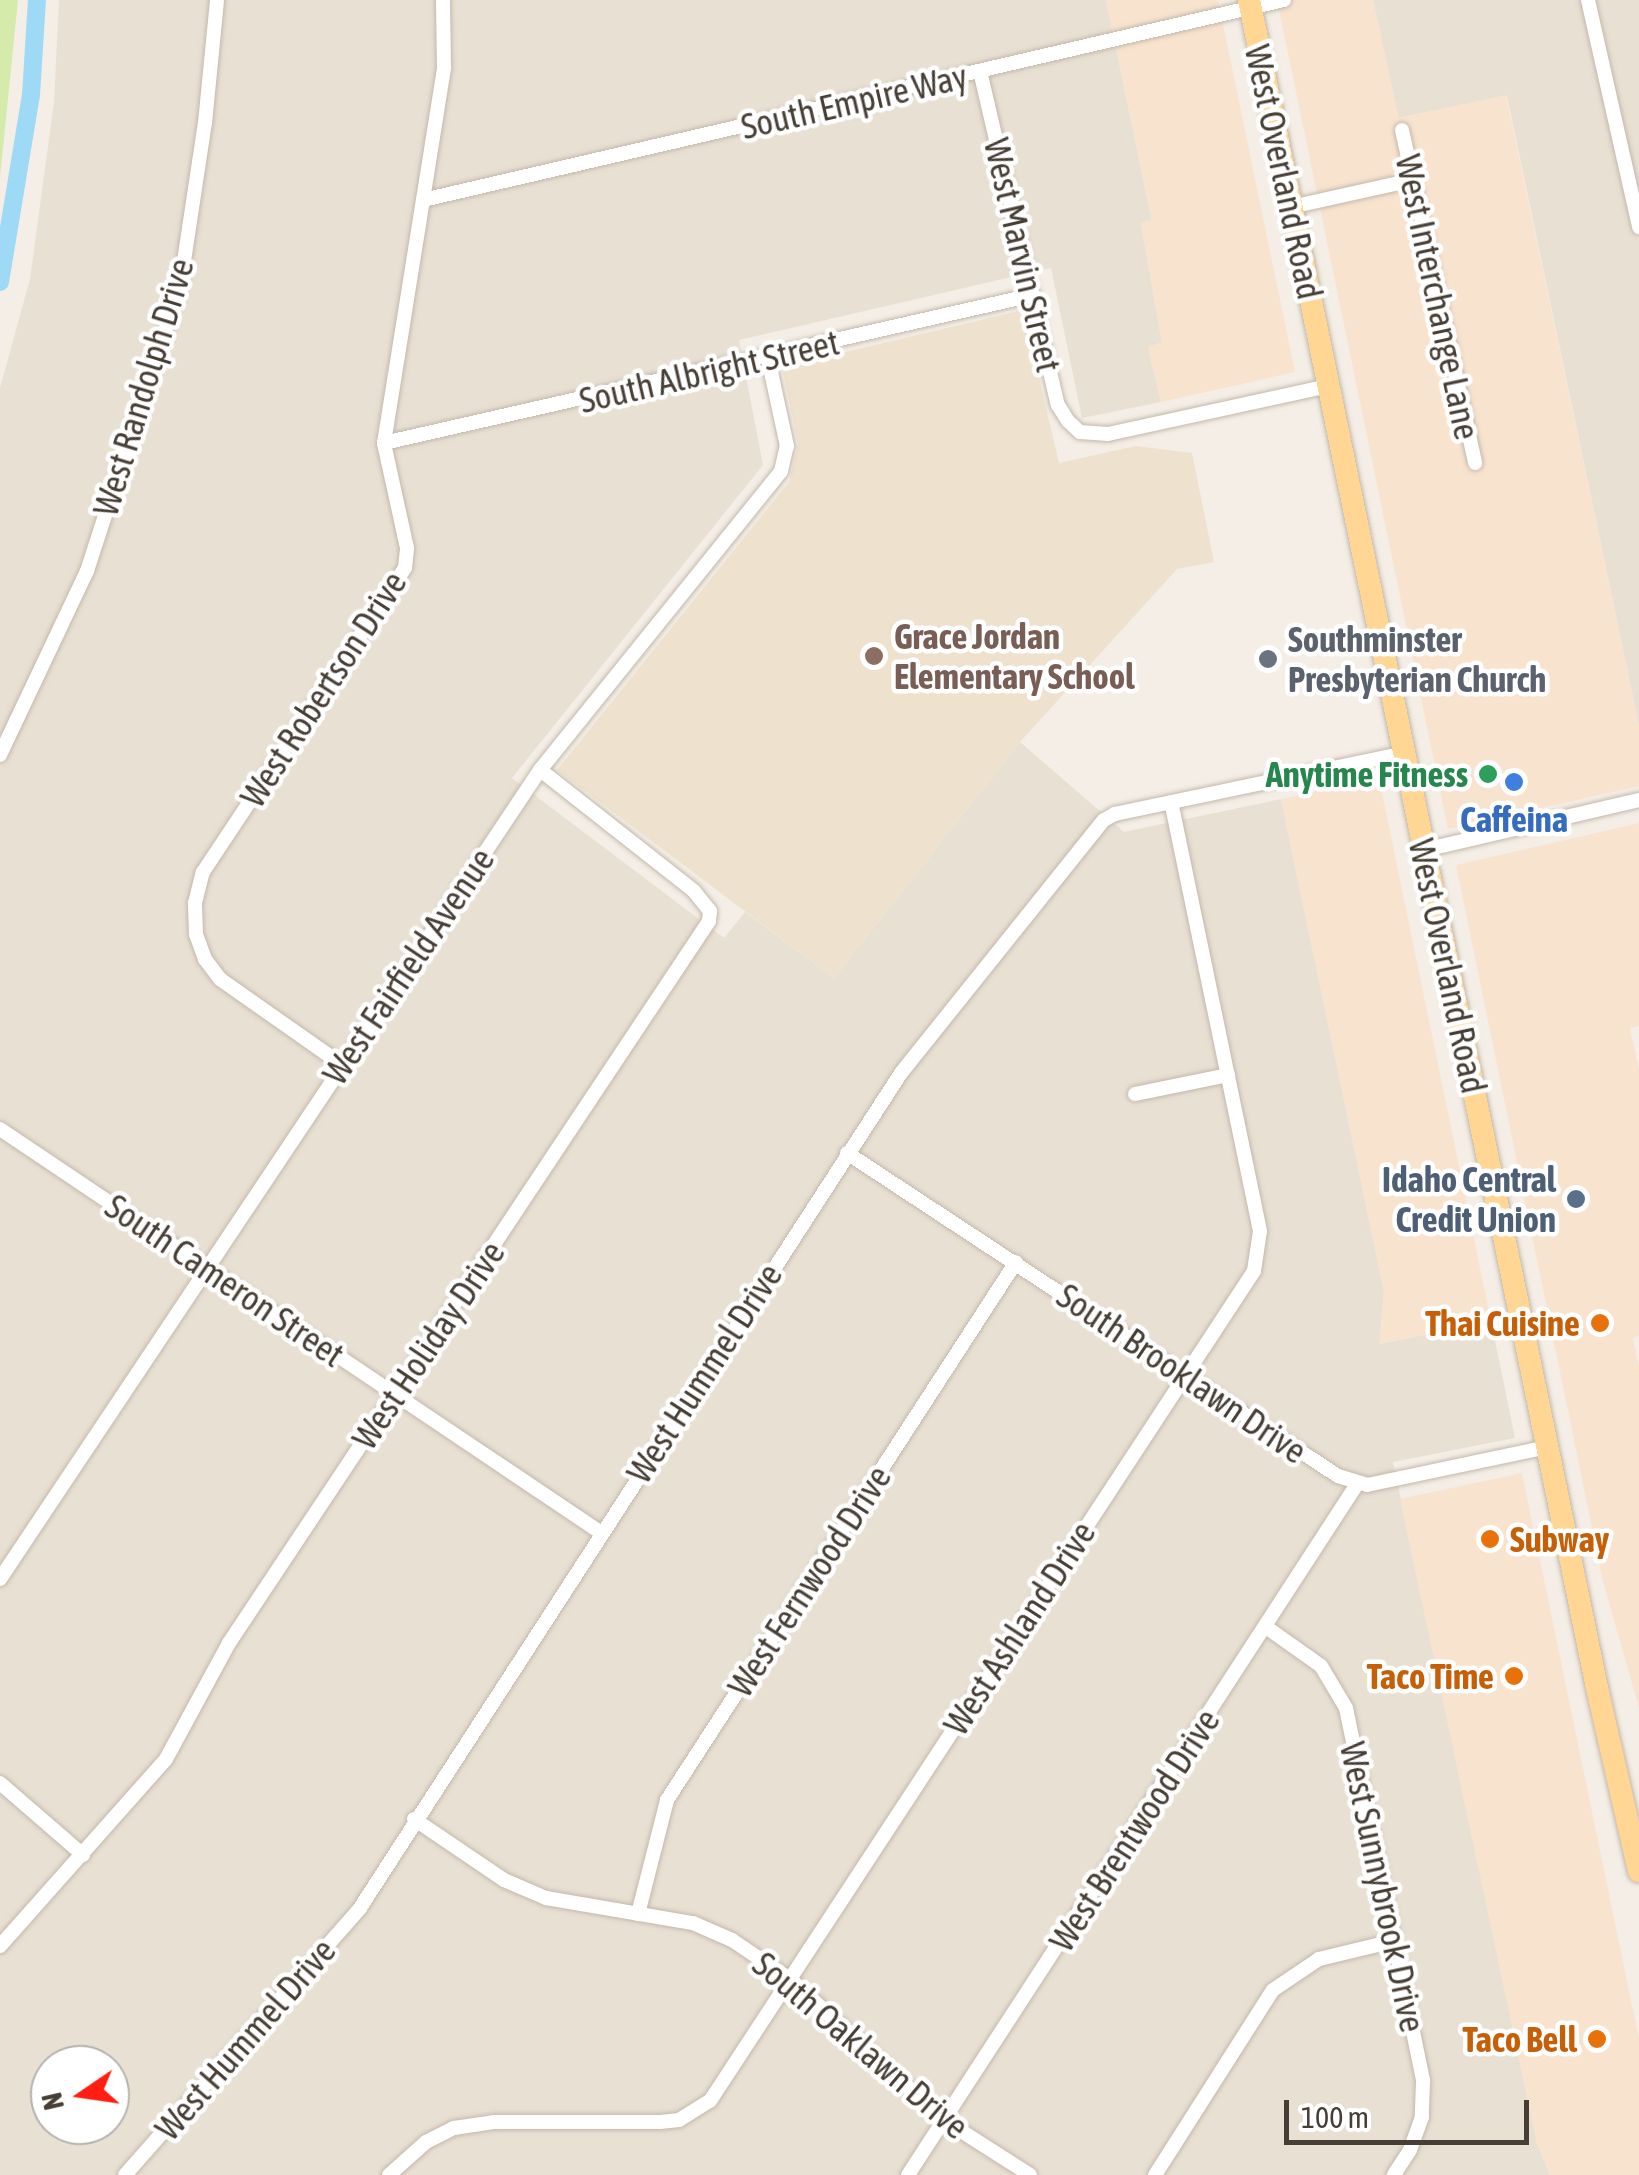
<!DOCTYPE html>
<style>
body{margin:0}
#map{position:relative;width:1639px;height:2175px;overflow:hidden;background:#f4eee6;font-family:"Asap Condensed",sans-serif}
div>[style]{position:absolute}
.residential>*{inset:0;background:#e8e0d3}
.commercial>*{inset:0;background:#f8e3cf}
.education>*{inset:0;background:#eee2cf}
.green>*{inset:0;background:#d5ebac}
.canal>*{height:18px;margin:-9px;padding:0 9px;transform-origin:9px;border-radius:9px;background:#9edaf5}
.roads{filter:drop-shadow(0 0 2px #c3b8ab) drop-shadow(0 0 2px #c3b8ab)}
.minor>*{height:14px;margin:-7px;padding:0 7px;transform-origin:7px;border-radius:7px;background:#fff}
.primary>*{height:22px;margin:-11px;padding:0 11px;transform-origin:11px;border-radius:11px;background:#ffd694}
.dots>*{width:28px;height:28px;translate:-50% -50%;box-sizing:border-box;border:5px solid #fff;border-radius:50%}
span{translate:-50% -50%;white-space:nowrap;text-align:center;line-height:1.15;-webkit-text-stroke:9px #fff;paint-order:stroke}
.street-label{font-size:35px;color:#473e35}
.education-label{font-size:35px;color:#785e54;font-weight:700}
.left{translate:0 -50%;text-align:left}
.worship-label{font-size:35px;color:#5b616d;font-weight:700}
.leisure-label{font-size:35px;color:#27864d;font-weight:700}
.right{translate:-100% -50%;text-align:right}
.shop-label{font-size:35px;color:#366cbe;font-weight:700}
.service-label{font-size:35px;color:#4e5e75;font-weight:700}
.food-label{font-size:35px;color:#c56008;font-weight:700}
.north{position:absolute;left:30px;top:2045px;width:100px;height:100px;box-sizing:border-box;background:#fff;border:2px solid #b5b2ae;border-radius:50%;rotate:257deg;font-size:28px;font-weight:700;line-height:40px;text-align:center;color:#473e35}
.north::after{content:'';display:block;margin:auto;width:35px;height:45px;background:#ff1f12;clip-path:polygon(50% 0,100% 100%,50% 72%,0 100%)}
.scale{position:absolute;left:1284px;top:2100px;width:245px;height:45px;box-sizing:border-box;border:5px solid #473e35;border-top:0;padding-left:12px;font-size:30px;line-height:35px;white-space:nowrap;color:#473e35;-webkit-text-stroke:8px #fff;paint-order:stroke}
</style>
<div id="map">
<div class="residential">
<i style="clip-path:polygon(evenodd,59px 0,1106px 0,1152px 221px,1141px 223px,1162px 343px,1148px 347px,1161px 402px,1082px 418px,1051px 268px,739px 340px,763px 465px,512px 778px,724px 938px,745px 912px,834px 978px,1020px 742px,1124px 832px,1281px 799px,1384px 1291px,1380px 1344px,1491px 1321px,1515px 1438px,1393px 1462px,1537px 2143px,1550px 2175px,0 2175px,0 388px,30px 279px,54px 102px,59px 0,50px 2065px,110px 2065px,110px 2125px,50px 2125px,50px 2065px)"></i>
<i style="clip-path:polygon(1373px 0,1639px 0,1639px 726px,1507px 96px,1398px 118px)"></i>
</div>
<div class="commercial">
<i style="clip-path:polygon(1106px 0,1218px 0,1295px 372px,1161px 402px,1148px 347px,1162px 342px,1141px 223px,1152px 220px)"></i>
<i style="clip-path:polygon(1277px 0,1373px 0,1399px 118px,1506px 95px,1639px 726px,1639px 786px,1448px 829px)"></i>
<i style="clip-path:polygon(1379px 778px,1491px 1321px,1379px 1344px,1384px 1291px,1281px 799px)"></i>
<i style="clip-path:polygon(1639px 823px,1639px 1026px,1630px 1028px,1639px 1070px,1639px 1336px,1633px 1338px,1639px 1368px,1639px 1708px,1603px 1582px,1456px 865px)"></i>
<i style="clip-path:polygon(1522px 1473px,1639px 2039px,1639px 2175px,1550px 2175px,1537px 2143px,1400px 1499px)"></i>
</div>
<div class="education">
<i style="clip-path:polygon(1023px 310px,1059px 463px,1136px 446px,1192px 453px,1214px 562px,1177px 569px,1020px 742px,834px 978px,557px 770px,789px 482px,798px 444px,782px 367px)"></i>
</div>
<div class="green">
<i style="clip-path:polygon(0 0,18px 0,0 177px)"></i>
</div>
<div class="canal">
<i style="left:0;top:282px;width:190px;rotate:-80.6deg"></i>
<i style="left:31px;top:95px;width:95px;rotate:-86.4deg"></i>
</div>
<div class="roads">
<div class="minor">
<i style="left:1588px;top:0;width:233px;rotate:77.3deg"></i>
<i style="left:980px;top:71px;width:343px;rotate:76.9deg"></i>
<i style="left:1058px;top:405px;width:19px;rotate:58deg"></i>
<i style="left:1068px;top:421px;width:16px;rotate:43deg"></i>
<i style="left:1080px;top:432px;width:28px;rotate:4deg"></i>
<i style="left:1108px;top:434px;width:225px;rotate:-12.3deg"></i>
<i style="left:1402px;top:130px;width:341px;rotate:77.6deg"></i>
<i style="left:423px;top:200px;width:884px;rotate:-13.08deg"></i>
<i style="left:1291px;top:207px;width:125px;rotate:-12.5deg"></i>
<i style="left:384px;top:443px;width:666px;rotate:-12.85deg"></i>
<i style="left:0;top:755px;width:204px;rotate:-64.7deg"></i>
<i style="left:87px;top:571px;width:305px;rotate:-72deg"></i>
<i style="left:181px;top:281px;width:160px;rotate:-81.4deg"></i>
<i style="left:205px;top:123px;width:124px;rotate:-84.4deg"></i>
<i style="left:1424px;top:850px;width:221px;rotate:-13.1deg"></i>
<i style="left:341px;top:1064px;width:148px;rotate:-144.9deg"></i>
<i style="left:220px;top:979px;width:25px;rotate:-127deg"></i>
<i style="left:205px;top:959px;width:27px;rotate:-110deg"></i>
<i style="left:196px;top:934px;width:31px;rotate:-92deg"></i>
<i style="left:195px;top:903px;width:32px;rotate:-76deg"></i>
<i style="left:203px;top:872px;width:365px;rotate:-56.4deg"></i>
<i style="left:405px;top:568px;width:20px;rotate:-84deg"></i>
<i style="left:407px;top:548px;width:107px;rotate:-102.4deg"></i>
<i style="left:384px;top:443px;width:381px;rotate:-80.9deg"></i>
<i style="left:444px;top:67px;width:67px;rotate:-90.9deg"></i>
<i style="left:1135px;top:1094px;width:95px;rotate:-11.5deg"></i>
<i style="left:0;top:1129px;width:723px;rotate:33.89deg"></i>
<i style="left:847px;top:1153px;width:588px;rotate:33.34deg"></i>
<i style="left:1338px;top:1476px;width:30px;rotate:17deg"></i>
<i style="left:1367px;top:1485px;width:184px;rotate:-11.9deg"></i>
<i style="left:0;top:1579px;width:973px;rotate:-56.28deg"></i>
<i style="left:540px;top:770px;width:384px;rotate:-51.1deg"></i>
<i style="left:781px;top:471px;width:26px;rotate:-77deg"></i>
<i style="left:787px;top:446px;width:90px;rotate:-102.2deg"></i>
<i style="left:1266px;top:1627px;width:67px;rotate:35.3deg"></i>
<i style="left:1321px;top:1666px;width:49px;rotate:59.2deg"></i>
<i style="left:1346px;top:1708px;width:381px;rotate:78.3deg"></i>
<i style="left:1423px;top:2081px;width:36px;rotate:92deg"></i>
<i style="left:1422px;top:2117px;width:35px;rotate:110deg"></i>
<i style="left:1410px;top:2150px;width:30px;rotate:123deg"></i>
<i style="left:0;top:1783px;width:110px;rotate:40.9deg"></i>
<i style="left:414px;top:1819px;width:109px;rotate:34.1deg"></i>
<i style="left:504px;top:1880px;width:46px;rotate:23.2deg"></i>
<i style="left:546px;top:1898px;width:149px;rotate:9.7deg"></i>
<i style="left:693px;top:1923px;width:43px;rotate:23.6deg"></i>
<i style="left:732px;top:1940px;width:71px;rotate:34.1deg"></i>
<i style="left:791px;top:1980px;width:207px;rotate:42.5deg"></i>
<i style="left:944px;top:2120px;width:102px;rotate:32.6deg"></i>
<i style="left:638px;top:1914px;width:118px;rotate:-75.7deg"></i>
<i style="left:667px;top:1800px;width:641px;rotate:-57.03deg"></i>
<i style="left:0;top:1946px;width:250px;rotate:-48.4deg"></i>
<i style="left:166px;top:1759px;width:132px;rotate:-61.5deg"></i>
<i style="left:229px;top:1643px;width:867px;rotate:-56.38deg"></i>
<i style="left:709px;top:921px;width:10px;rotate:-84deg"></i>
<i style="left:710px;top:911px;width:26px;rotate:-129deg"></i>
<i style="left:694px;top:891px;width:196px;rotate:-141.8deg"></i>
<i style="left:125px;top:2175px;width:356px;rotate:-48.6deg"></i>
<i style="left:360px;top:1908px;width:995px;rotate:-57.06deg"></i>
<i style="left:901px;top:1073px;width:324px;rotate:-51.3deg"></i>
<i style="left:1104px;top:820px;width:13px;rotate:-29deg"></i>
<i style="left:1115px;top:814px;width:295px;rotate:-11.9deg"></i>
<i style="left:389px;top:2175px;width:50px;rotate:-41.7deg"></i>
<i style="left:426px;top:2142px;width:31px;rotate:-27deg"></i>
<i style="left:454px;top:2128px;width:40px;rotate:-8.5deg"></i>
<i style="left:494px;top:2122px;width:166px"></i>
<i style="left:660px;top:2122px;width:19px;rotate:-6deg"></i>
<i style="left:679px;top:2120px;width:36px;rotate:-32deg"></i>
<i style="left:710px;top:2101px;width:992px;rotate:-56.76deg"></i>
<i style="left:1254px;top:1271px;width:40px;rotate:-81.5deg"></i>
<i style="left:1260px;top:1231px;width:438px;rotate:-101.7deg"></i>
<i style="left:908px;top:2175px;width:824px;rotate:-56.98deg"></i>
<i style="left:1155px;top:2175px;width:219px;rotate:-57.5deg"></i>
<i style="left:1273px;top:1990px;width:55px;rotate:-34deg"></i>
<i style="left:1319px;top:1959px;width:77px;rotate:-13.5deg"></i>
</div>
<div class="primary">
<i style="left:1249px;top:0;width:1723px;rotate:78.35deg"></i>
<i style="left:1597px;top:1688px;width:188px;rotate:77.1deg"></i>
</div>
</div>
<div class="dots">
<i style="left:874px;top:656px;background:#8d6e63"></i>
<i style="left:1268px;top:659px;background:#6b7280"></i>
<i style="left:1488px;top:774px;background:#2e9e5b"></i>
<i style="left:1514px;top:782px;background:#3f7fe0"></i>
<i style="left:1576px;top:1199px;background:#5c6f8a"></i>
<i style="left:1600px;top:1323px;background:#e8710a"></i>
<i style="left:1490px;top:1539px;background:#e8710a"></i>
<i style="left:1514px;top:1676px;background:#e8710a"></i>
<i style="left:1597px;top:2039px;background:#e8710a"></i>
</div>
<div class="street-label">
<span style="left:854px;top:101px;rotate:-13deg">South Empire Way</span>
<span style="left:1284px;top:172px;rotate:78deg">West Overland Road</span>
<span style="left:1023px;top:255px;rotate:77deg">West Marvin Street</span>
<span style="left:1438px;top:297px;rotate:78deg">West Interchange Lane</span>
<span style="left:709px;top:371px;rotate:-13deg">South Albright Street</span>
<span style="left:143px;top:387px;rotate:-73deg">West Randolph Drive</span>
<span style="left:323px;top:689px;rotate:-57deg">West Robertson Drive</span>
<span style="left:408px;top:966px;rotate:-56deg">West Fairfield Avenue</span>
<span style="left:1448px;top:966px;rotate:78deg">West Overland Road</span>
<span style="left:225px;top:1280px;rotate:34deg">South Cameron Street</span>
<span style="left:428px;top:1345px;rotate:-56deg">West Holiday Drive</span>
<span style="left:704px;top:1373px;rotate:-57deg">West Hummel Drive</span>
<span style="left:1182px;top:1373px;rotate:34deg">South Brooklawn Drive</span>
<span style="left:809px;top:1581px;rotate:-57deg">West Fernwood Drive</span>
<span style="left:1019px;top:1628px;rotate:-57deg">West Ashland Drive</span>
<span style="left:1134px;top:1830px;rotate:-57deg">West Brentwood Drive</span>
<span style="left:1383px;top:1887px;rotate:78deg">West Sunnybrook Drive</span>
<span style="left:245px;top:2039px;rotate:-49deg">West Hummel Drive</span>
<span style="left:861px;top:2045px;rotate:40deg">South Oaklawn Drive</span>
</div>
<div class="education-label">
<span class="left" style="left:894px;top:656px">Grace Jordan<br>Elementary School</span>
</div>
<div class="worship-label">
<span class="left" style="left:1288px;top:659px">Southminster<br>Presbyterian Church</span>
</div>
<div class="leisure-label">
<span class="right" style="left:1468px;top:774px">Anytime Fitness</span>
</div>
<div class="shop-label">
<span style="left:1514px;top:819px">Caffeina</span>
</div>
<div class="service-label">
<span class="right" style="left:1556px;top:1199px">Idaho Central<br>Credit Union</span>
</div>
<div class="food-label">
<span class="right" style="left:1580px;top:1323px">Thai Cuisine</span>
<span class="left" style="left:1510px;top:1539px">Subway</span>
<span class="right" style="left:1494px;top:1676px">Taco Time</span>
<span class="right" style="left:1577px;top:2039px">Taco Bell</span>
</div>
<div class="north">N</div>
<div class="scale">100 m</div>
</div>
